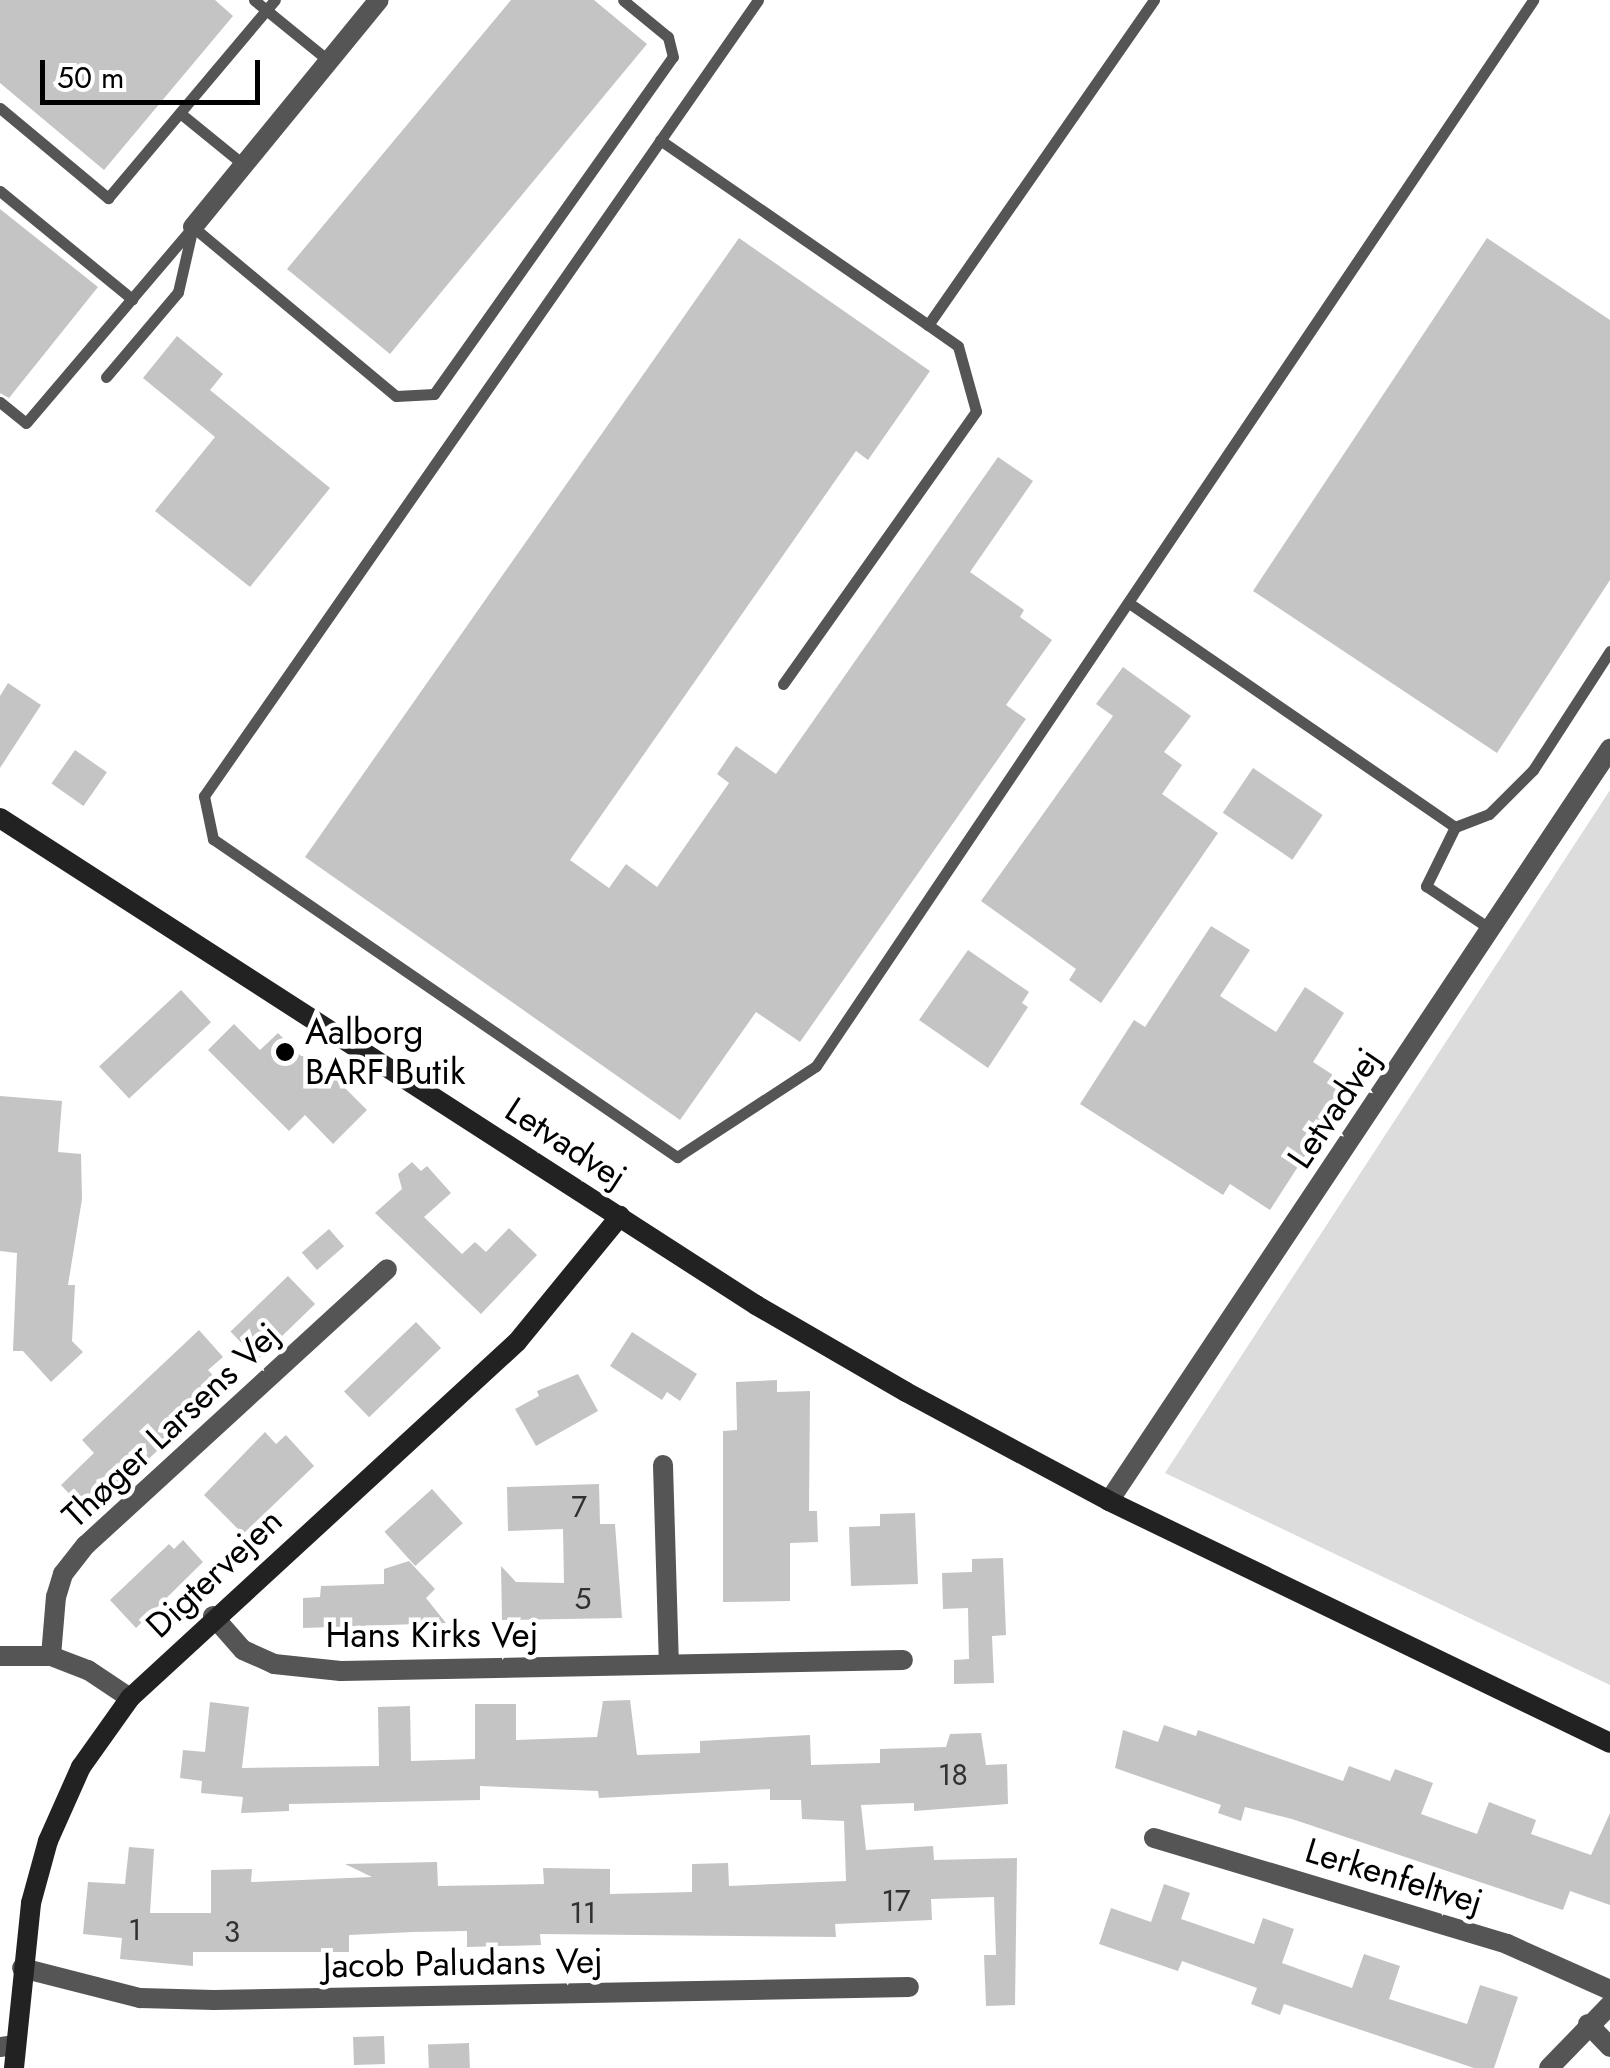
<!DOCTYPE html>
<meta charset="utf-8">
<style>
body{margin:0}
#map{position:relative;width:1610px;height:2068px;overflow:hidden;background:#fff;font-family:Jost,sans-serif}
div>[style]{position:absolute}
.green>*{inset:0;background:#dcdcdc}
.building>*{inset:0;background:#c4c4c4;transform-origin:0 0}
.lane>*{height:11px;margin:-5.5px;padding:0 5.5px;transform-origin:5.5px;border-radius:5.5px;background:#555}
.street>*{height:20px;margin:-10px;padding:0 10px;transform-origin:10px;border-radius:10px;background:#555}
.secondary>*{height:20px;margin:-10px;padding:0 10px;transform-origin:10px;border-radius:10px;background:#222}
.dots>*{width:28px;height:28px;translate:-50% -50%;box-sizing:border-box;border:5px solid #fff;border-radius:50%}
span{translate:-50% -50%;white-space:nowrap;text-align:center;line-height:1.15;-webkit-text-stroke:9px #fff;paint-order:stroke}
.number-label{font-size:30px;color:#313131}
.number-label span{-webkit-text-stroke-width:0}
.poi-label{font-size:35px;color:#000}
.left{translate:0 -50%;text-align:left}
.street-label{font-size:35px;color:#000}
.scale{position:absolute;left:40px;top:60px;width:220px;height:45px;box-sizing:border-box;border:5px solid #000;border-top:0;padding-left:12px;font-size:30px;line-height:35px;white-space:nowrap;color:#000;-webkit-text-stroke:8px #fff;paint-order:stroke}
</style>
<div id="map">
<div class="green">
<i style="clip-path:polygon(1610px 790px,1610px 1685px,1165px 1473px)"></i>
</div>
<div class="building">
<i style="clip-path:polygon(0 0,215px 0,233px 16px,104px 170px,0 83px)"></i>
<i style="clip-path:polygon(511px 0,594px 0,647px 44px,390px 354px,287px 269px)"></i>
<i style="clip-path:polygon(0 209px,98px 287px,9px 398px,0 393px)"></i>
<i style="clip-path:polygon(739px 238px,930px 371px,868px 460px,856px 451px,570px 860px,609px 888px,626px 864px,657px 887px,729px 783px,717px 774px,736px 746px,776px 774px,998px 457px,1033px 481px,970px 572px,1024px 610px,1020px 617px,1052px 640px,1006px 705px,1026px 719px,800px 1042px,756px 1012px,680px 1120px,305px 857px)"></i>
<i style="clip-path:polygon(1487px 238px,1610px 320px,1610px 580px,1497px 753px,1253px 591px)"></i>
<i style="clip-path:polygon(177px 336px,223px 374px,210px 390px,330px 488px,250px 587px,155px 511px,215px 437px,143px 378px)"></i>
<i style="clip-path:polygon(1123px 667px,1191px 716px,1164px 752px,1182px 765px,1162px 794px,1218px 833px,1101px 1003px,1069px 980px,1076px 969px,981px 901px,1113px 716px,1096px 704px)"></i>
<i style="clip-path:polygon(8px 683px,41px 705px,0 768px,0 696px)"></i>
<i style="left:75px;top:750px;width:39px;height:41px;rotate:35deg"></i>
<i style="left:1253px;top:768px;width:84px;height:54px;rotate:34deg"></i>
<i style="clip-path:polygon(1211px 926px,1250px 950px,1220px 996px,1276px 1032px,1305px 987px,1344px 1013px,1313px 1062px,1350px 1086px,1270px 1210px,1230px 1184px,1223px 1195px,1080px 1104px,1134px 1020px,1145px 1027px)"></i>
<i style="clip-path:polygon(968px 950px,1029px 992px,1022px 1003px,1028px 1007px,988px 1068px,919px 1020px)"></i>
<i style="left:181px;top:990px;width:44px;height:112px;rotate:47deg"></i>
<i style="clip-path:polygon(234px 1024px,260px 1050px,278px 1033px,301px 1056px,313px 1056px,367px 1110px,333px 1144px,305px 1115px,289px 1131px,208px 1050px)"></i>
<i style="clip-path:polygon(0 1096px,62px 1101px,58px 1152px,81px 1154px,82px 1199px,68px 1285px,75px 1285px,72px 1341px,83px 1352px,51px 1382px,23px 1351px,13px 1351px,17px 1253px,0 1251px)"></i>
<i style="clip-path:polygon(412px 1162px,421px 1171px,427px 1166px,451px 1193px,424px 1217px,462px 1254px,475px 1242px,486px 1252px,509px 1228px,537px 1255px,481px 1314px,375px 1213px,402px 1189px,398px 1174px)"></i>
<i style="left:329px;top:1229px;width:23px;height:36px;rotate:49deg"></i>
<i style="left:288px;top:1276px;width:39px;height:80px;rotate:46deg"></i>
<i style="left:416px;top:1322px;width:36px;height:100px;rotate:46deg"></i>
<i style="clip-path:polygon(199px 1330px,223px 1357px,208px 1370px,224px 1388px,89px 1515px,61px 1485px,94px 1453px,82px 1440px)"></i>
<i style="clip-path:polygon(632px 1332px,697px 1374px,680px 1401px,667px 1392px,662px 1400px,610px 1366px)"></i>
<i style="clip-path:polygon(578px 1374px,598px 1411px,536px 1446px,515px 1409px,539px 1396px,537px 1391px)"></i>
<i style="clip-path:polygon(777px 1380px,777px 1392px,810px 1391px,809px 1511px,817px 1511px,818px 1542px,790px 1543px,790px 1601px,723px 1602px,723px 1431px,737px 1430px,736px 1382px)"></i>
<i style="clip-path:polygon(265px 1432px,276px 1444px,286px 1435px,314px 1466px,243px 1534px,204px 1495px)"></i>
<i style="clip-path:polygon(599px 1484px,600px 1524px,615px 1524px,622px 1618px,502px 1620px,501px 1566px,516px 1582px,564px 1583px,563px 1529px,508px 1531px,507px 1487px)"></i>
<i style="left:432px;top:1489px;width:46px;height:64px;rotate:48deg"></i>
<i style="clip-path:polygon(915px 1513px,918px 1584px,851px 1586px,849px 1527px,880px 1526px,880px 1514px)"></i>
<i style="clip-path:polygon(183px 1540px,203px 1562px,136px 1628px,110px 1600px,169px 1544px,174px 1549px)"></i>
<i style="clip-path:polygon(1003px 1558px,1006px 1635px,992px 1636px,994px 1683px,954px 1684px,954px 1660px,969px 1659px,968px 1608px,943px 1609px,942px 1573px,972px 1572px,972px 1559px)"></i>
<i style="clip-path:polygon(409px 1561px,435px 1589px,426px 1598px,446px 1623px,303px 1628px,303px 1598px,320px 1597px,321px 1586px,384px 1584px,384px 1569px)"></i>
<i style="clip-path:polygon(630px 1700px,637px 1755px,700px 1753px,700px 1741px,810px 1735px,811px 1765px,880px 1763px,880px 1749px,946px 1747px,950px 1734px,981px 1733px,986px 1765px,1007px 1764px,1008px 1804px,914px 1811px,914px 1803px,861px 1805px,866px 1850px,933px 1846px,934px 1860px,1017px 1858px,1015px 2005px,986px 2006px,984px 1955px,996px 1955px,994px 1897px,931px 1899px,932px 1920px,835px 1924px,836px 1937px,540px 1934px,541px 1945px,467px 1947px,467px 1931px,413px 1932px,349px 1935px,349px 1952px,193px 1952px,193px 1966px,120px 1959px,122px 1938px,83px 1934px,88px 1882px,125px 1884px,129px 1847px,154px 1849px,150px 1913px,211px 1913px,211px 1870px,252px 1869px,251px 1882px,372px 1877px,345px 1864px,437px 1862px,438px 1886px,544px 1884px,543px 1868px,610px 1869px,610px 1894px,692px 1892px,692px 1864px,728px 1863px,729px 1886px,846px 1881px,844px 1821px,802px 1819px,801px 1800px,770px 1800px,770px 1789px,599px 1798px,598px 1791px,480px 1786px,480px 1800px,289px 1804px,289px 1811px,241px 1813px,243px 1797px,201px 1793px,202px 1781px,180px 1778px,183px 1750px,205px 1752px,210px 1702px,249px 1707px,242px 1768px,379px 1766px,378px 1707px,410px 1706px,411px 1761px,475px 1759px,475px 1704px,516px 1704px,516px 1740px,597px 1737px,603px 1701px)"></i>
<i style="clip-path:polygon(1164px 1725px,1196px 1736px,1198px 1730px,1343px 1781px,1349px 1766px,1390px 1781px,1395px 1769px,1433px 1783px,1421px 1814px,1477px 1834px,1489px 1802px,1536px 1820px,1531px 1834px,1591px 1855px,1610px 1813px,1610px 1905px,1570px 1891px,1563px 1910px,1292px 1819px,1245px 1807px,1241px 1821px,1218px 1813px,1221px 1805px,1115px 1768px,1123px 1730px,1158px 1742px)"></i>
<i style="clip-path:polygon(1164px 1884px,1190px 1893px,1181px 1919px,1254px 1944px,1263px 1918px,1294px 1929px,1282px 1963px,1352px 1988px,1364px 1954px,1400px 1966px,1389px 1999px,1467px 2024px,1480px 1985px,1518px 1997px,1494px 2068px,1474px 2068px,1284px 2004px,1280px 2015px,1251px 2004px,1257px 1988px,1182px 1961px,1178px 1971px,1099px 1944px,1111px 1908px,1151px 1922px)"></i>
<i style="left:384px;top:2036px;width:28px;height:31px;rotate:88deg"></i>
<i style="left:469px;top:2043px;width:25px;height:41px;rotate:88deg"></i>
</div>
<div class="lane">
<i style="left:254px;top:0;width:97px;rotate:39.1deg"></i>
<i style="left:758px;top:0;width:970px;rotate:124.84deg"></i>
<i style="left:204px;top:796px;width:44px;rotate:78.2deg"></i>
<i style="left:213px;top:839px;width:563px;rotate:34.42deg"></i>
<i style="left:677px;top:1157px;width:166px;rotate:-33.2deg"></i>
<i style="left:816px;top:1066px;width:1285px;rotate:-56.07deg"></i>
<i style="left:0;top:108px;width:141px;rotate:39.8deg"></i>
<i style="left:108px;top:198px;width:259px;rotate:-49.9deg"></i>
<i style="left:180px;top:113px;width:82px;rotate:39.1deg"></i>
<i style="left:660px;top:140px;width:326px;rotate:34.6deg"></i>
<i style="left:928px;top:325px;width:396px;rotate:-55.2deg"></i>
<i style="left:0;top:191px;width:171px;rotate:39.3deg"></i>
<i style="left:193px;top:227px;width:264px;rotate:39.8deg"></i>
<i style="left:396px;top:396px;width:38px;rotate:-3deg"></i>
<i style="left:434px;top:394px;width:413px;rotate:-54.7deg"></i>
<i style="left:673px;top:57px;width:21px;rotate:-104deg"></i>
<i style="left:668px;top:37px;width:58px;rotate:-140.6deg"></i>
<i style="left:106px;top:377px;width:111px;rotate:-49.7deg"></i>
<i style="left:178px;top:292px;width:63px;rotate:-77.1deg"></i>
<i style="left:0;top:402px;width:33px;rotate:39deg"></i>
<i style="left:26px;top:423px;width:257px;rotate:-49.6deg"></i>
<i style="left:1129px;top:603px;width:396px;rotate:34.5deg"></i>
<i style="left:1455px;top:827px;width:36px;rotate:-21deg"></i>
<i style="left:1489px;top:814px;width:62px;rotate:-45deg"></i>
<i style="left:1533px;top:770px;width:142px;rotate:-57.1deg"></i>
<i style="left:783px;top:684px;width:334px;rotate:-54.7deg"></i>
<i style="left:976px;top:411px;width:67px;rotate:-105.5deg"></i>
<i style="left:958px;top:346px;width:37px;rotate:-145deg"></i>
<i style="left:1455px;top:827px;width:66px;rotate:116.2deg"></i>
<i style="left:1426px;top:886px;width:79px;rotate:33.7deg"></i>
</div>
<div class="street">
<i style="left:193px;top:227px;width:293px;rotate:-50.7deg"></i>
<i style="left:663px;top:1465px;width:199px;rotate:88.3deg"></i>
<i style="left:1109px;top:1501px;width:904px;rotate:-56.33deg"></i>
<i style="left:213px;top:1616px;width:45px;rotate:48.6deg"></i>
<i style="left:243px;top:1650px;width:34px;rotate:24deg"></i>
<i style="left:274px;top:1664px;width:67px;rotate:6deg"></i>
<i style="left:341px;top:1671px;width:562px;rotate:-1.12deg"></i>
<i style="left:0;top:1656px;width:51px"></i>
<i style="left:51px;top:1656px;width:40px;rotate:21deg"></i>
<i style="left:88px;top:1670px;width:50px;rotate:33.7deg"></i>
<i style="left:51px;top:1656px;width:59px;rotate:-85.2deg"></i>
<i style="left:56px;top:1597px;width:24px;rotate:-73deg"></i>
<i style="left:63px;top:1574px;width:37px;rotate:-52deg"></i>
<i style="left:86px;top:1545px;width:408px;rotate:-42.5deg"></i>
<i style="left:1154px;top:1838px;width:369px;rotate:16.7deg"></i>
<i style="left:1507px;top:1944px;width:113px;rotate:24.1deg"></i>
<i style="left:22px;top:1968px;width:122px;rotate:14.3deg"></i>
<i style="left:140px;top:1998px;width:74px;rotate:1.5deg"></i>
<i style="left:214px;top:2000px;width:695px;rotate:-1.07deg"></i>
<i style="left:1588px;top:2024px;width:32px;rotate:46deg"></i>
<i style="left:0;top:2047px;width:15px;rotate:-8deg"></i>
<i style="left:1549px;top:2068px;width:88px;rotate:-45.9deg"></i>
</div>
<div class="secondary">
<i style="left:0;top:818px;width:899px;rotate:32.79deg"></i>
<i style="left:756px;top:1305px;width:173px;rotate:30.1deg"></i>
<i style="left:906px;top:1392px;width:230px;rotate:28.2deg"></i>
<i style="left:1109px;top:1501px;width:556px;rotate:25.78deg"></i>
<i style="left:14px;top:2068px;width:166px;rotate:-84.1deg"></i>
<i style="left:31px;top:1903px;width:64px;rotate:-74.7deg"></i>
<i style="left:48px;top:1841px;width:81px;rotate:-66deg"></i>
<i style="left:81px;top:1767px;width:85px;rotate:-54.6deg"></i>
<i style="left:130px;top:1698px;width:526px;rotate:-42.61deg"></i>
<i style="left:517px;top:1342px;width:163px;rotate:-50.7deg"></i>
</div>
<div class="dots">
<i style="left:285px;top:1052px;background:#000"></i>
</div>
<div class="number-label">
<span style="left:579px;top:1507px">7</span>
<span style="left:583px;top:1599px">5</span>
<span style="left:953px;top:1775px">18</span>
<span style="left:896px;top:1901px">17</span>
<span style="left:583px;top:1913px">11</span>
<span style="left:135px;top:1930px">1</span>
<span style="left:232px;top:1932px">3</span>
</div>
<div class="poi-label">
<span class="left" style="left:305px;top:1052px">Aalborg<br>BARF Butik</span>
</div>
<div class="street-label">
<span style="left:1334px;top:1108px;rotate:-56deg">Letvadvej</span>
<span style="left:566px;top:1143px;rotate:33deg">Letvadvej</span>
<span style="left:171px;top:1425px;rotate:-43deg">Thøger Larsens Vej</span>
<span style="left:214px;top:1573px;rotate:-43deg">Digtervejen</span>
<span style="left:432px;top:1635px">Hans Kirks Vej</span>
<span style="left:1394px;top:1876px;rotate:17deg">Lerkenfeltvej</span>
<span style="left:463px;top:1963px;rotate:-1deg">Jacob Paludans Vej</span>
</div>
<div class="scale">50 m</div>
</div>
